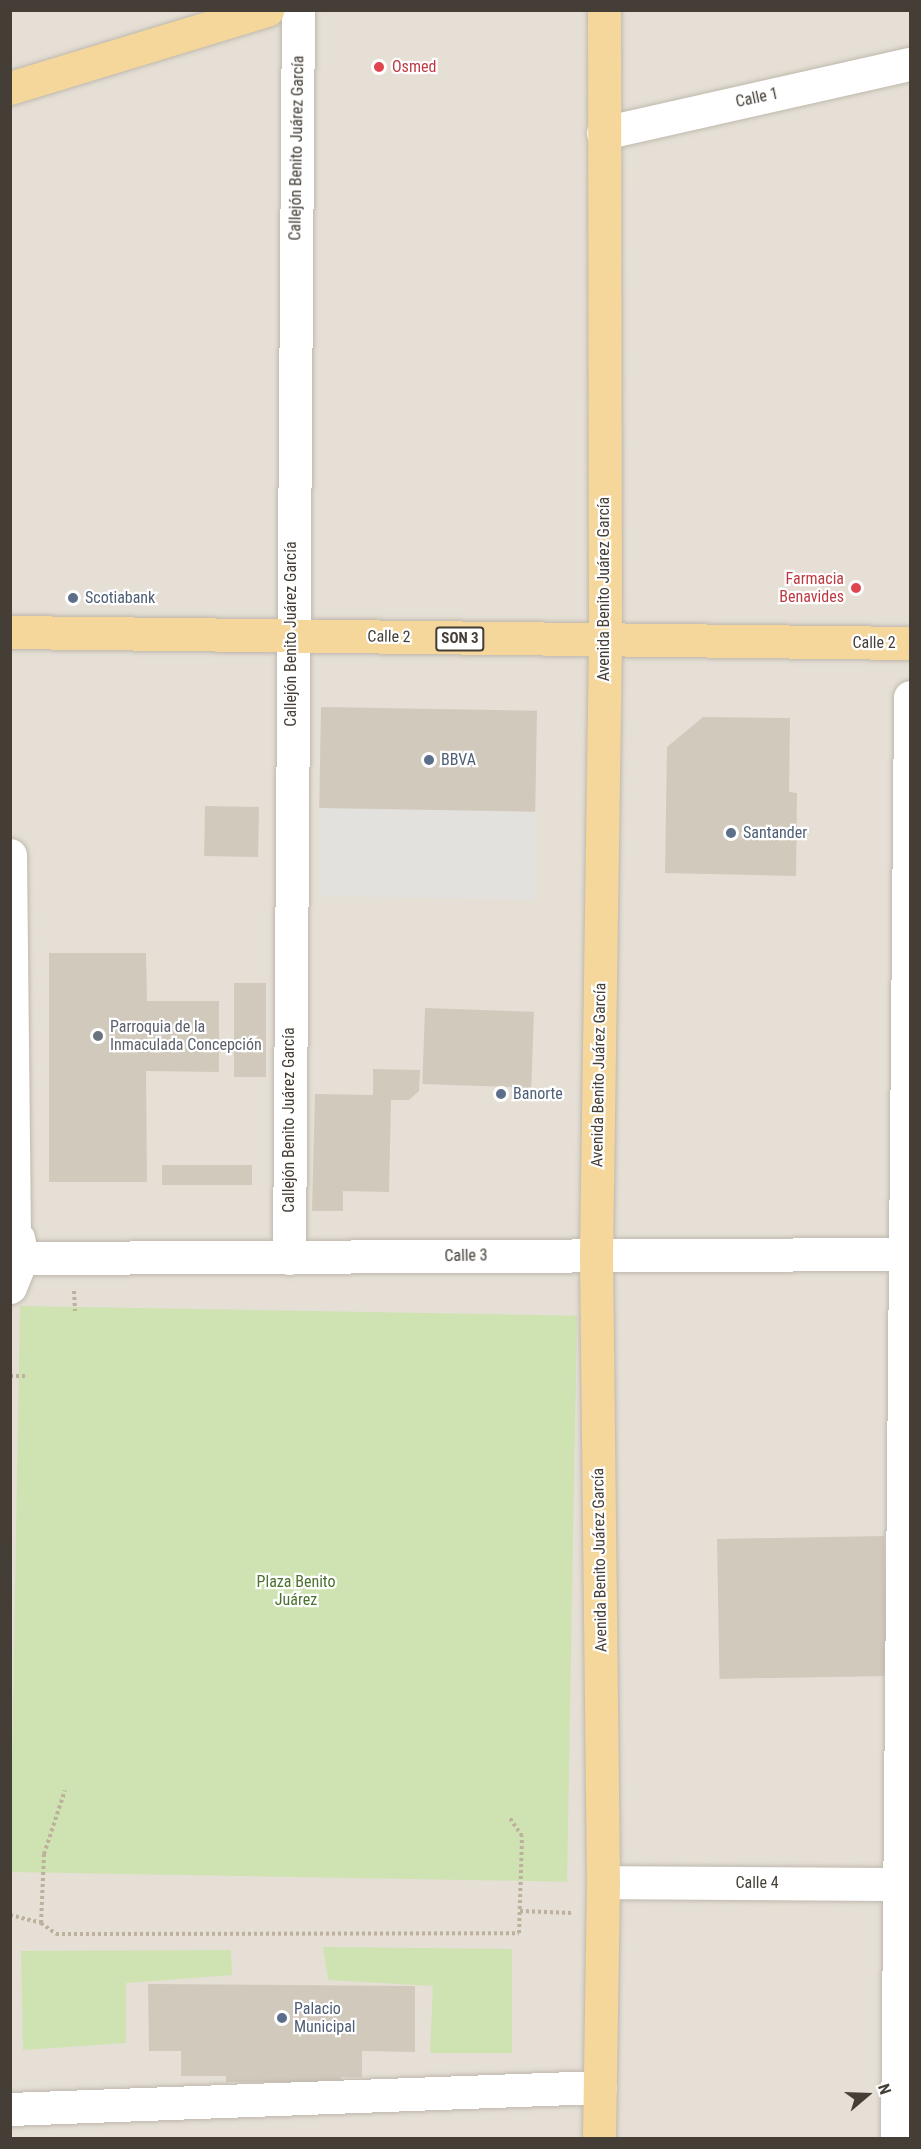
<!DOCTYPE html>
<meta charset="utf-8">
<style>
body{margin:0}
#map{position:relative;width:921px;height:2149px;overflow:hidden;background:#f2eee6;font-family:"Roboto Condensed",sans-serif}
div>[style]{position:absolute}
.residential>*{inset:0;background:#e5dfd5;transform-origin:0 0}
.green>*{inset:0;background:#cfe3b2;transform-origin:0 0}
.parking>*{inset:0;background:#e3e1de;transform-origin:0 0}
.building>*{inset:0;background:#d2c9bd;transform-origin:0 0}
.path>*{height:4px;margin-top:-2px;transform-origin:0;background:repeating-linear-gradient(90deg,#bdb09c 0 3px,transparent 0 6px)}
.roads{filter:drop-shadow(0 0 2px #bfb8ad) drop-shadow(0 0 2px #bfb8ad)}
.minor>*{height:33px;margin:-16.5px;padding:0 16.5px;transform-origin:16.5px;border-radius:16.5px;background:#fff}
.major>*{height:33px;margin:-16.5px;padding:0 16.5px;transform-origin:16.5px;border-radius:16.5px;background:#f6d79b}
.dots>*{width:16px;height:16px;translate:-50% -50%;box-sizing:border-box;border:3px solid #fff;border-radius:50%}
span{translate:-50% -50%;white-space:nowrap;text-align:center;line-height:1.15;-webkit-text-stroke:4.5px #fff;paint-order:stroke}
.shield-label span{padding:2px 4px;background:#fff;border:2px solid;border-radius:4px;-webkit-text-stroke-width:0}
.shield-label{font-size:15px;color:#443e36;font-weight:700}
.health-label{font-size:16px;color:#be3a42}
.left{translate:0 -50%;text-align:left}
.right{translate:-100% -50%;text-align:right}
.street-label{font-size:16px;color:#443e36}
.service-label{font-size:16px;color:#4e5e75}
.worship-label{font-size:16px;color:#5b616d}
.park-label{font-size:16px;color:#4b712e}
.frame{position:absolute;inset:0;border:12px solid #443e36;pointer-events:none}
.north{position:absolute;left:837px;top:2065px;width:60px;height:60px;-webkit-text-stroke:4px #fff;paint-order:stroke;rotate:71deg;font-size:16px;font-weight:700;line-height:24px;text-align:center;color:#443e36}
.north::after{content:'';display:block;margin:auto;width:21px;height:27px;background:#443e36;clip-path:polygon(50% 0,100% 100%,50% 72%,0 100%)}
</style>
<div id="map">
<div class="residential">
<i style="left:11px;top:11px;width:899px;height:2127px"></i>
</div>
<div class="green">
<i style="left:20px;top:1306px;width:557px;height:566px;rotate:1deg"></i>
<i style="clip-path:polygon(323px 1947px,512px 1949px,512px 2053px,430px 2053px,433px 1986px,328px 1980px)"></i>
<i style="clip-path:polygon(231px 1950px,232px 1975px,126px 1983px,126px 2043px,23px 2050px,21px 1951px)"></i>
</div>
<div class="parking">
<i style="left:321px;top:808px;width:215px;height:88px;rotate:1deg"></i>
</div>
<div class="building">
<i style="left:321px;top:707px;width:216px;height:101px;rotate:1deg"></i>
<i style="clip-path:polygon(703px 717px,790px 718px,789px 792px,797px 793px,796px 876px,665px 873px,667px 747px)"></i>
<i style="left:205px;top:806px;width:54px;height:50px;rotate:1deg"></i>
<i style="clip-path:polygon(49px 953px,146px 953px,147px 1001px,219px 1001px,219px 1072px,146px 1071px,147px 1182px,49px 1182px)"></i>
<i style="left:234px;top:983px;width:32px;height:94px"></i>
<i style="left:425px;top:1008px;width:109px;height:76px;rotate:2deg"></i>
<i style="clip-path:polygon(373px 1069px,420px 1070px,419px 1091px,409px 1100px,391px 1100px,389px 1192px,343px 1191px,343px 1211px,312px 1211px,315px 1094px,373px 1095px)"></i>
<i style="left:252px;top:1165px;width:20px;height:90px;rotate:90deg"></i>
<i style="left:884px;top:1536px;width:140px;height:167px;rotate:89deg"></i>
<i style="clip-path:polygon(148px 1984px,415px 1986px,415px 2052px,362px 2051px,362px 2077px,341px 2077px,341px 2082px,226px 2082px,226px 2076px,181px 2076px,181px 2051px,149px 2051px)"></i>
</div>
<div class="path">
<i style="left:74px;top:1291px;width:20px;rotate:87deg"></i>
<i style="left:10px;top:1376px;width:17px"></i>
<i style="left:520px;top:1911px;width:52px;rotate:2.2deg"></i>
<i style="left:10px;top:1915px;width:32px;rotate:14deg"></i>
<i style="left:41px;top:1923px;width:19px;rotate:36deg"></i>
<i style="left:56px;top:1934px;width:463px;rotate:-0.1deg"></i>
<i style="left:519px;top:1933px;width:97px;rotate:-88.2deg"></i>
<i style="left:522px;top:1836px;width:22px;rotate:-124deg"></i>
<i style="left:41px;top:1923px;width:69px;rotate:-87.5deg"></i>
<i style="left:44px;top:1854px;width:67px;rotate:-71.8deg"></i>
</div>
<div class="roads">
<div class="minor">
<i style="left:603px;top:133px;width:315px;rotate:-12.7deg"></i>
<i style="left:10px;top:855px;width:375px;rotate:89.4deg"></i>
<i style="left:22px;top:1258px;width:888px;rotate:-0.26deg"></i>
<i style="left:289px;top:1258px;width:1248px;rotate:-89.59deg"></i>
<i style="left:10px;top:1287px;width:31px;rotate:-68deg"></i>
<i style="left:22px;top:1258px;width:20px;rotate:-101deg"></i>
<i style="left:603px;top:1882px;width:307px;rotate:0.4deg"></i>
<i style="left:10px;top:2109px;width:590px;rotate:-2.14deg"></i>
<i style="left:897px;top:2138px;width:1441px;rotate:-89.48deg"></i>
</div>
<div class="major">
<i style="left:10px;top:88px;width:269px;rotate:-16.9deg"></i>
<i style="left:10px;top:632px;width:900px;rotate:0.7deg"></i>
<i style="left:599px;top:2138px;width:256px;rotate:-89.1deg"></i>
<i style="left:603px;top:1882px;width:628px;rotate:-90.64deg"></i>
<i style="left:596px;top:1254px;width:612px;rotate:-89.16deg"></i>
<i style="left:605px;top:642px;width:632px;rotate:-90.09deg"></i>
</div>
</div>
<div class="dots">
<i style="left:379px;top:67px;background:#e0444e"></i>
<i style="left:856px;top:588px;background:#e0444e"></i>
<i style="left:73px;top:598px;background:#5c6f8a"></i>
<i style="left:429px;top:760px;background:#5c6f8a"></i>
<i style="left:731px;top:833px;background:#5c6f8a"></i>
<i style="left:98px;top:1036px;background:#6b7280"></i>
<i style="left:501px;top:1094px;background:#5c6f8a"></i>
<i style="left:282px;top:2018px;background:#5c6f8a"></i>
</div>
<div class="shield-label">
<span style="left:460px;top:639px">SON 3</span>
</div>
<div class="health-label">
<span class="left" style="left:392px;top:67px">Osmed</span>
<span class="right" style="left:844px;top:588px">Farmacia<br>Benavides</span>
</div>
<div class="street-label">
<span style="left:757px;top:98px;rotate:-12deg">Calle 1</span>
<span style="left:297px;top:148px;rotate:-89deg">Callejón Benito Juárez García</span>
<span style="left:604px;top:589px;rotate:-90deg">Avenida Benito Juárez García</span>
<span style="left:291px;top:634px;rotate:-90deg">Callejón Benito Juárez García</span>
<span style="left:389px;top:637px;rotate:1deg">Calle 2</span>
<span style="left:874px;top:643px">Calle 2</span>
<span style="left:599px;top:1075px;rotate:-89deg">Avenida Benito Juárez García</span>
<span style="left:289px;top:1120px;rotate:-90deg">Callejón Benito Juárez García</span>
<span style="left:466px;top:1256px;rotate:-1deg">Calle 3</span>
<span style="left:600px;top:1560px;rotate:-91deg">Avenida Benito Juárez García</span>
<span style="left:757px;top:1883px">Calle 4</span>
</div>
<div class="service-label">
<span class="left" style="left:85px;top:598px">Scotiabank</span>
<span class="left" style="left:441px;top:760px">BBVA</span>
<span class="left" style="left:743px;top:833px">Santander</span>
<span class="left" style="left:513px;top:1094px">Banorte</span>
<span class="left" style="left:294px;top:2018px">Palacio<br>Municipal</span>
</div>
<div class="worship-label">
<span class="left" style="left:110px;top:1036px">Parroquia de la<br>Inmaculada Concepción</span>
</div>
<div class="park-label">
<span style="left:296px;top:1591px">Plaza Benito<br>Juárez</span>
</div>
<div class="frame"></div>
<div class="north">N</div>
</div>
